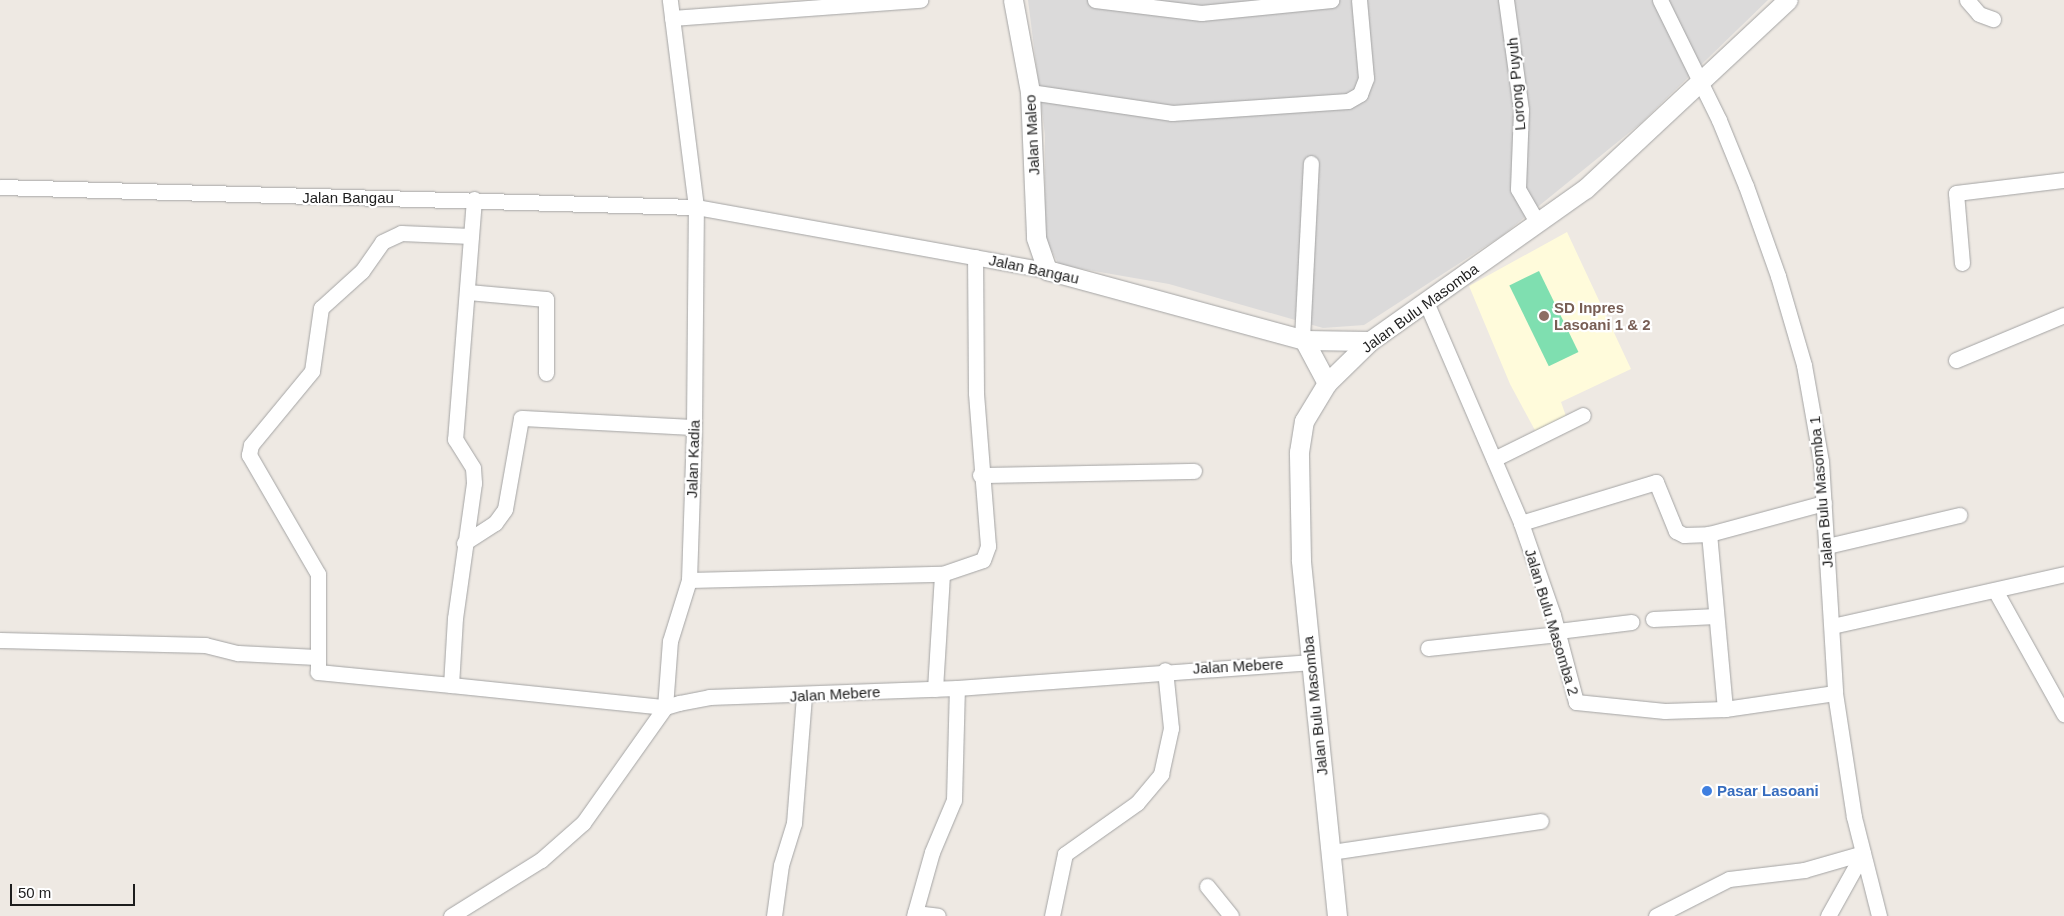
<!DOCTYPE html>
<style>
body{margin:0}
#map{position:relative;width:2064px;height:916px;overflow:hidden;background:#eee9e3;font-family:Helvetica,sans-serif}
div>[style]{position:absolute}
.residential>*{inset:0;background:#dbdada}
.education>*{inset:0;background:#fffbdb}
.pitch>*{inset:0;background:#7fdfb0;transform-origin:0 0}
.roads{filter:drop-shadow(0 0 1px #a4a4a4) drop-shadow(0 0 1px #a4a4a4)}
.minor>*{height:15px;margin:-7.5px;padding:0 7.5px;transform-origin:7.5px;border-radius:7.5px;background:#fff}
.tertiary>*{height:19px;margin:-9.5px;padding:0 9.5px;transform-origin:9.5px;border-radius:9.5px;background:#fff}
.dots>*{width:14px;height:14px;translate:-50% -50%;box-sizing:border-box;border:2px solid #fff;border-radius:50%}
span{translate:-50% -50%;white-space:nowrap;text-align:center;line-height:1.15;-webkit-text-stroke:4.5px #fff;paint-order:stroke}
.street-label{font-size:15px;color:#1d1d1d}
.education-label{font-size:15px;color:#785e54;font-weight:700}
.left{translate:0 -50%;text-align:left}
.shop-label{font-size:15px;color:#366cbe;font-weight:700}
.scale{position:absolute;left:10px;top:884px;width:125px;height:22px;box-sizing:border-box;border:2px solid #1d1d1d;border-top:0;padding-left:6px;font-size:15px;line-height:18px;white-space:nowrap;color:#1d1d1d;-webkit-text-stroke:4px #fff;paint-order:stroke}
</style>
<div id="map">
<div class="residential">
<i style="clip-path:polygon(1028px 0,1768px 0,1641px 123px,1503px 235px,1364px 325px,1323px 328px,1169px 284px,1059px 265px,1045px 238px,1045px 135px)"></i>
</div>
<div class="education">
<i style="clip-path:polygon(1567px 232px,1631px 369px,1561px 402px,1567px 419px,1537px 434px,1510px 384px,1469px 286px)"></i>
</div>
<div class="pitch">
<i style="left:1539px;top:271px;width:90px;height:33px;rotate:64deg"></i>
</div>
<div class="roads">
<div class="minor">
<i style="left:1095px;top:0;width:107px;rotate:7deg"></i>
<i style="left:1201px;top:13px;width:131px;rotate:-5.7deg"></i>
<i style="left:1506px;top:0;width:111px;rotate:82.2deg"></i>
<i style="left:1521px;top:110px;width:79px;rotate:92.2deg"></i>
<i style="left:1518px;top:189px;width:39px;rotate:60deg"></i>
<i style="left:1660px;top:0;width:134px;rotate:63.8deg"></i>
<i style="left:1719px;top:120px;width:71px;rotate:67.8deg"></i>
<i style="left:1746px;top:186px;width:96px;rotate:70.4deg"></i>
<i style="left:1778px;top:276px;width:93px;rotate:73.7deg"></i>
<i style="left:1804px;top:365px;width:97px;rotate:80deg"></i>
<i style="left:1821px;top:461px;width:232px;rotate:86.5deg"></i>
<i style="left:1835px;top:693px;width:125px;rotate:81.3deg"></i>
<i style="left:1854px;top:817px;width:102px;rotate:75.8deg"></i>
<i style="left:1967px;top:0;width:18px;rotate:49deg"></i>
<i style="left:1979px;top:14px;width:15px;rotate:20deg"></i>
<i style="left:672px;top:18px;width:249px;rotate:-4.2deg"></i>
<i style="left:1030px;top:92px;width:144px;rotate:8.4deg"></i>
<i style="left:1172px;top:113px;width:176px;rotate:-3.9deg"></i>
<i style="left:1348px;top:101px;width:14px;rotate:-30deg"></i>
<i style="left:1360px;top:94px;width:17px;rotate:-69deg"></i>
<i style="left:1366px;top:78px;width:78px;rotate:-95.1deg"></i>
<i style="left:0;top:187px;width:696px;rotate:1.65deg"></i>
<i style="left:696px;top:207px;width:357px;rotate:10.2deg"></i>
<i style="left:474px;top:199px;width:241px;rotate:94.5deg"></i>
<i style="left:455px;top:439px;width:34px;rotate:58deg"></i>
<i style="left:473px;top:468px;width:15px;rotate:86deg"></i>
<i style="left:474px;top:483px;width:136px;rotate:98deg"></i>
<i style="left:455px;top:618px;width:67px;rotate:93.4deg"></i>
<i style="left:451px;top:685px;width:215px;rotate:5.9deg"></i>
<i style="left:665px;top:707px;width:66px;rotate:-85.7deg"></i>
<i style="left:670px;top:641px;width:64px;rotate:-72.7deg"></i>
<i style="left:689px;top:580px;width:153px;rotate:-88.1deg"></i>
<i style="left:694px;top:427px;width:220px;rotate:-89.5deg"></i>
<i style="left:696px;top:207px;width:209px;rotate:-97.2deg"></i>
<i style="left:1962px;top:263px;width:70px;rotate:-94.9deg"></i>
<i style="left:1956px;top:193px;width:109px;rotate:-6.9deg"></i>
<i style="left:468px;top:292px;width:78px;rotate:5.1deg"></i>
<i style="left:546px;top:299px;width:74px;rotate:90deg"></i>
<i style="left:1426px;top:302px;width:241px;rotate:66.7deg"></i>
<i style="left:1521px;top:523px;width:97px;rotate:70.8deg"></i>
<i style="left:1553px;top:615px;width:90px;rotate:75.2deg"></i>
<i style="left:1576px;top:702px;width:89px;rotate:5.8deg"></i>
<i style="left:1665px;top:711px;width:60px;rotate:-1.9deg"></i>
<i style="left:1725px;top:709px;width:111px;rotate:-8.3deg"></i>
<i style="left:1302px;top:339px;width:176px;rotate:-87.1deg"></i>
<i style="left:1956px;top:360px;width:117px;rotate:-22.6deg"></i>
<i style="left:1494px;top:459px;width:99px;rotate:-26.3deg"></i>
<i style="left:980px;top:475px;width:214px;rotate:-1.1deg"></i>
<i style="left:1521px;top:523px;width:141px;rotate:-16.9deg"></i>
<i style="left:1656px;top:482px;width:53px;rotate:67.8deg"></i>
<i style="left:1676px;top:531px;width:9px;rotate:27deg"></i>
<i style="left:1684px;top:535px;width:25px;rotate:-2deg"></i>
<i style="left:464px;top:543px;width:37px;rotate:-33deg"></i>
<i style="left:495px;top:523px;width:17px;rotate:-54deg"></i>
<i style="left:505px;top:509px;width:92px;rotate:-80deg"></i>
<i style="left:521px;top:418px;width:173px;rotate:3deg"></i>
<i style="left:1827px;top:546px;width:136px;rotate:-13.2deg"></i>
<i style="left:689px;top:580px;width:253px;rotate:-1.4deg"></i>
<i style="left:942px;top:574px;width:43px;rotate:-18.9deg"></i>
<i style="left:983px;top:560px;width:15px;rotate:-70deg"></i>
<i style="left:988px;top:546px;width:153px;rotate:-94.5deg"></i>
<i style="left:976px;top:393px;width:136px;rotate:-90.4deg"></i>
<i style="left:1996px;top:592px;width:140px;rotate:60.9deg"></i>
<i style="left:1653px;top:619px;width:63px;rotate:-2.7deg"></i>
<i style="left:1832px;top:626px;width:238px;rotate:-12.6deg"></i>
<i style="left:1558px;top:631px;width:74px;rotate:-7deg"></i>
<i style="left:0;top:640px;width:205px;rotate:1.4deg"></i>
<i style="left:205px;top:645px;width:34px;rotate:14deg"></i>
<i style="left:238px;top:653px;width:78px;rotate:2.9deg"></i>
<i style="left:1428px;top:648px;width:131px;rotate:-6.1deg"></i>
<i style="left:451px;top:685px;width:134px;rotate:-174.4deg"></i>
<i style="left:318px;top:672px;width:98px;rotate:-90deg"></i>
<i style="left:318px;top:574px;width:138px;rotate:-120.1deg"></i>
<i style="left:249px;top:455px;width:10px;rotate:-79deg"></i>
<i style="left:251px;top:445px;width:96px;rotate:-50.5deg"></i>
<i style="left:312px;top:371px;width:64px;rotate:-81.9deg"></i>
<i style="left:321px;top:308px;width:55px;rotate:-42.1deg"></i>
<i style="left:362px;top:271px;width:35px;rotate:-55deg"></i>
<i style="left:382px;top:242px;width:21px;rotate:-25deg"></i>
<i style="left:401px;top:233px;width:70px;rotate:2.5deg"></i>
<i style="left:935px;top:689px;width:115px;rotate:-86.5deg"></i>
<i style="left:1725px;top:709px;width:176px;rotate:-95.2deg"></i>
<i style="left:1709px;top:534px;width:119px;rotate:-15.1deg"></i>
<i style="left:1331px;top:852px;width:212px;rotate:-8.4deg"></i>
<i style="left:1207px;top:886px;width:38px;rotate:51deg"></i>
<i style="left:915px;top:913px;width:23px;rotate:7deg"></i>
<i style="left:451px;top:916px;width:106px;rotate:-31.9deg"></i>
<i style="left:541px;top:860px;width:56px;rotate:-41.4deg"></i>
<i style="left:583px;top:823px;width:142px;rotate:-54.7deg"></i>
<i style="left:665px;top:707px;width:15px;rotate:-16deg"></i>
<i style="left:679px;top:703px;width:31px;rotate:-11deg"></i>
<i style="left:709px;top:697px;width:248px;rotate:-2.1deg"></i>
<i style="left:957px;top:688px;width:353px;rotate:-4.2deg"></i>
<i style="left:774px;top:916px;width:51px;rotate:-82.2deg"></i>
<i style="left:781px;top:865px;width:44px;rotate:-72.8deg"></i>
<i style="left:794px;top:823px;width:126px;rotate:-85.5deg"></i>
<i style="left:914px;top:916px;width:66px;rotate:-74.3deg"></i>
<i style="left:932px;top:852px;width:56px;rotate:-67.1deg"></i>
<i style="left:954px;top:800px;width:112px;rotate:-88.5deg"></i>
<i style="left:1052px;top:916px;width:63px;rotate:-78.2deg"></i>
<i style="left:1065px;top:854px;width:88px;rotate:-35.3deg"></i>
<i style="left:1137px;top:803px;width:38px;rotate:-50deg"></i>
<i style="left:1161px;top:774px;width:47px;rotate:-77.7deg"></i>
<i style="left:1171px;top:728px;width:58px;rotate:-95.9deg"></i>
<i style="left:1656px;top:916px;width:82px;rotate:-26.9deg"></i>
<i style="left:1729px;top:879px;width:76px;rotate:-6.8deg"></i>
<i style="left:1804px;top:870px;width:61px;rotate:-16.1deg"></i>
<i style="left:1828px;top:916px;width:72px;rotate:-60.9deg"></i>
</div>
<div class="tertiary">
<i style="left:1013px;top:0;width:94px;rotate:79.5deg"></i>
<i style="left:1030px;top:92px;width:146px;rotate:87.6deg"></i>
<i style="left:1036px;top:238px;width:34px;rotate:71deg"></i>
<i style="left:1047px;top:270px;width:266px;rotate:15.2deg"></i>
<i style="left:1304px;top:340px;width:66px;rotate:0.9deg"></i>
<i style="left:1304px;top:340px;width:49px;rotate:61.9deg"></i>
<i style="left:1337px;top:916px;width:358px;rotate:-95.8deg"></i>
<i style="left:1301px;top:560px;width:108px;rotate:-91.1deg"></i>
<i style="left:1299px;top:452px;width:31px;rotate:-81deg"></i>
<i style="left:1304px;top:421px;width:44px;rotate:-58.8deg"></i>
<i style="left:1327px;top:383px;width:60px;rotate:-44.3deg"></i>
<i style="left:1370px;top:341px;width:263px;rotate:-35.3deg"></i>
<i style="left:1585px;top:189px;width:277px;rotate:-43deg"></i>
</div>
</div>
<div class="dots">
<i style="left:1544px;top:316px;background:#8d6e63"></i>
<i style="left:1707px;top:791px;background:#3f7fe0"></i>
</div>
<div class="street-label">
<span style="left:1516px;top:84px;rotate:-95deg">Lorong Puyuh</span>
<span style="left:1032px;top:135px;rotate:-93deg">Jalan Maleo</span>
<span style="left:348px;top:198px">Jalan Bangau</span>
<span style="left:1034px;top:269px;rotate:12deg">Jalan Bangau</span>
<span style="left:1420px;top:308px;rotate:-36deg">Jalan Bulu Masomba</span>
<span style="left:693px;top:459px;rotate:-88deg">Jalan Kadia</span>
<span style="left:1821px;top:492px;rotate:-95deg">Jalan Bulu Masomba 1</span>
<span style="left:1552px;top:622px;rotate:73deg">Jalan Bulu Masomba 2</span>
<span style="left:1238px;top:666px;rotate:-3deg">Jalan Mebere</span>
<span style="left:835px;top:694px;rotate:-3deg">Jalan Mebere</span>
<span style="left:1315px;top:706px;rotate:-96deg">Jalan Bulu Masomba</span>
</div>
<div class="education-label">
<span class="left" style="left:1554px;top:316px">SD Inpres<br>Lasoani 1 &amp; 2</span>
</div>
<div class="shop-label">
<span class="left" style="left:1717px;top:791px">Pasar Lasoani</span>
</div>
<div class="scale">50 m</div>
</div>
